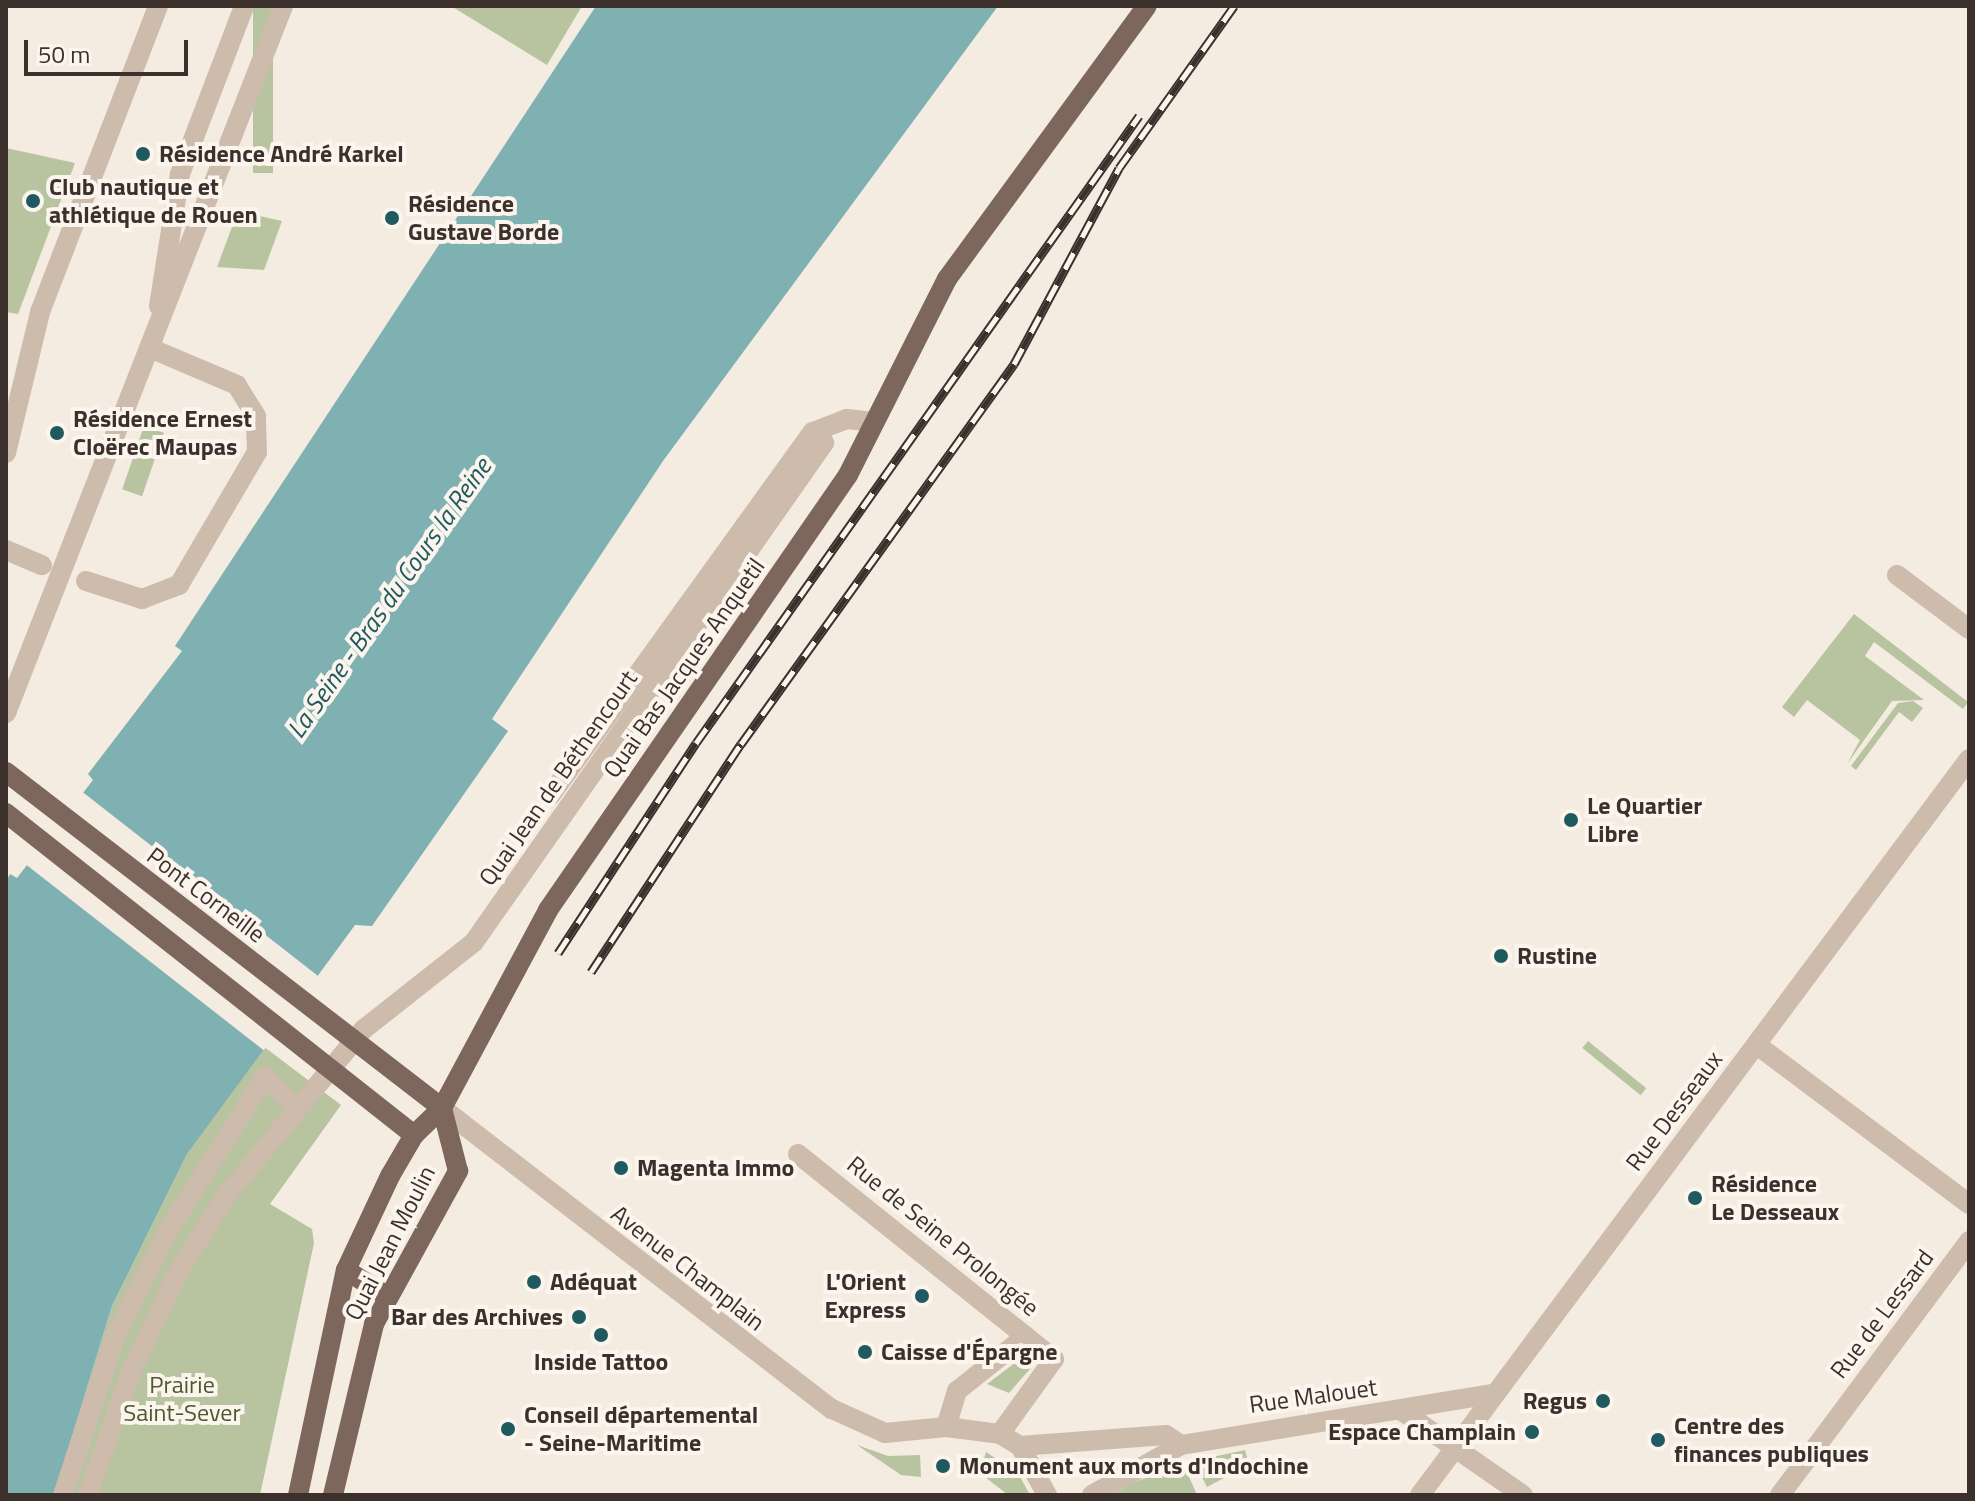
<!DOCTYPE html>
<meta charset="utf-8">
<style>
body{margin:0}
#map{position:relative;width:1975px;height:1501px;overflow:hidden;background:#f4ebe1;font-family:"Titillium Web",sans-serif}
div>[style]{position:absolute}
.green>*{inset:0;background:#b8c4a0;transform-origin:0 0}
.water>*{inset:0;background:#7fb0b2}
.pier>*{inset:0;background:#f4ebe1;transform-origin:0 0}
.minor>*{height:20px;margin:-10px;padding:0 10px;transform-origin:10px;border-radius:10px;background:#cdbbac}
.major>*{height:20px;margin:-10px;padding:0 10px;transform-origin:10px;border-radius:10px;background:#7d675c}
.rail>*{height:9px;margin-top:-4.5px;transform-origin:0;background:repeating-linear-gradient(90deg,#fbf5ee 0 18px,#3b302b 0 36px);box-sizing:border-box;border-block:2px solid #3b302b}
.dots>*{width:22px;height:22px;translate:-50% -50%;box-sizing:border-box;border:4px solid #fbf5ee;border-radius:50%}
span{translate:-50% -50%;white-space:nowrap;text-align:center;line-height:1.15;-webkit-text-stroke:8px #fbf5ee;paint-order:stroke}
.poi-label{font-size:24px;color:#3b302b;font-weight:700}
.left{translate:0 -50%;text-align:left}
.right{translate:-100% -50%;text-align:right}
.street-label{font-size:24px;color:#3b302b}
.park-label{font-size:24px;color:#4a5a2e}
.water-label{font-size:26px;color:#1f5a5e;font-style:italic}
.frame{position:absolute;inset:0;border:8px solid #3b302b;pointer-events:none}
.scale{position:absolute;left:24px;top:40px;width:164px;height:36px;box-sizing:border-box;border:4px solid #3b302b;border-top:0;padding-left:10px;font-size:24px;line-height:28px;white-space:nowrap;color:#3b302b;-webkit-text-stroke:6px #fbf5ee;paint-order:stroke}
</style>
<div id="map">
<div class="green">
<i style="left:253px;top:6px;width:20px;height:167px"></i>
<i style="clip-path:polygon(451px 6px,582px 6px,547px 65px)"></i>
<i style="clip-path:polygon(6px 148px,75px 163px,18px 314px,6px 312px)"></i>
<i style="clip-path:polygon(238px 211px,282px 221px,264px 270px,217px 267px)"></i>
<i style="left:144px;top:426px;width:21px;height:67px;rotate:19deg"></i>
<i style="clip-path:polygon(1854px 614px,1968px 702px,1963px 709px,1874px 642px,1865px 656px,1924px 700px,1892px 701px,1847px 764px,1860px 740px,1807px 700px,1794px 717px,1782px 707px)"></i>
<i style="clip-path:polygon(1913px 701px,1923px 708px,1912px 722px,1899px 712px,1856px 770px,1851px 766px,1898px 703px)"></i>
<i style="left:1588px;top:1041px;width:75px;height:9px;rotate:39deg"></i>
<i style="clip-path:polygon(263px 1046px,341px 1105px,270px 1204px,312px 1229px,314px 1243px,260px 1495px,54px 1495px,112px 1306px,187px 1154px)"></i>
<i style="clip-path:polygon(1028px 1353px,1036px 1362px,1009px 1393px,987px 1384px)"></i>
<i style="clip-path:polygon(857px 1445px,888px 1456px,920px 1455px,921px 1477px,901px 1475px)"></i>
<i style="clip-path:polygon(1245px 1450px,1249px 1465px,1207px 1487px,1194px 1461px)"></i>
<i style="clip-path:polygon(986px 1452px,1018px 1473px,1030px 1495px,1008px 1495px,980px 1473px)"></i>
<i style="clip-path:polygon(1183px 1463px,1197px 1495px,1113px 1495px,1133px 1483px)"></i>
</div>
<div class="water">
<i style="clip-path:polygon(596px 6px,998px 6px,663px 461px,492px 719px,508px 731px,372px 926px,355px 925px,187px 1154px,112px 1306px,54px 1495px,6px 1495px,6px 882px,10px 874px,17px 878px,93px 780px,88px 774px,182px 651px,175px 646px)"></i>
</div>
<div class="pier">
<i style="left:80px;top:790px;width:305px;height:92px;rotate:38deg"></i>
</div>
<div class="minor">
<i style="left:159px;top:306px;width:134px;rotate:-81deg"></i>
<i style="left:180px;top:174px;width:180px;rotate:-69.1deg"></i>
<i style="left:6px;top:453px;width:145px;rotate:-76.4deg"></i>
<i style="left:40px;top:312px;width:328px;rotate:-68.9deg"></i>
<i style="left:6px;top:550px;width:39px;rotate:23deg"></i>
<i style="left:1897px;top:575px;width:90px;rotate:36.9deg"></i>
<i style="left:86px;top:581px;width:59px;rotate:17.8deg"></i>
<i style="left:142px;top:599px;width:40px;rotate:-21deg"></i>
<i style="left:179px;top:585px;width:154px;rotate:-59.6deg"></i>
<i style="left:257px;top:452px;width:36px;rotate:-92deg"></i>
<i style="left:256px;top:416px;width:36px;rotate:-122deg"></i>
<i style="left:237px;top:385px;width:95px;rotate:-157deg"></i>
<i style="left:6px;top:713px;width:759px;rotate:-68.6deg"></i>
<i style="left:550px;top:796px;width:449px;rotate:-54.2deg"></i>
<i style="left:813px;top:432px;width:36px;rotate:-21deg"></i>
<i style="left:847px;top:419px;width:27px;rotate:6deg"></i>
<i style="left:1757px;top:1045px;width:265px;rotate:36.9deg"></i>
<i style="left:442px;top:1108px;width:493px;rotate:37.7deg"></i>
<i style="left:832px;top:1409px;width:58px;rotate:24.4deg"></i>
<i style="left:885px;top:1433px;width:61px;rotate:-5.6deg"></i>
<i style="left:946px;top:1427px;width:54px;rotate:7.4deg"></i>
<i style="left:1000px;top:1434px;width:23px;rotate:31deg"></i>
<i style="left:1020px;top:1446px;width:56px;rotate:61.1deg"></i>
<i style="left:798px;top:1154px;width:328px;rotate:38.7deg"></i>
<i style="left:1054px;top:1359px;width:92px;rotate:125.8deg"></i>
<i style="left:1402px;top:1411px;width:147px;rotate:34.8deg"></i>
<i style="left:946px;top:1427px;width:38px;rotate:-73deg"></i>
<i style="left:957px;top:1391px;width:88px;rotate:-38.6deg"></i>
<i style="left:1020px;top:1446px;width:146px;rotate:-4.3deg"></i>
<i style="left:1166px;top:1435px;width:18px;rotate:34deg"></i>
<i style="left:63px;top:1495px;width:166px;rotate:-71.8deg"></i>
<i style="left:115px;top:1337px;width:119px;rotate:-63.4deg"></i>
<i style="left:168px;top:1231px;width:182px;rotate:-57.8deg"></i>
<i style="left:265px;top:1077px;width:45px;rotate:45deg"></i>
<i style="left:88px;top:1495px;width:125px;rotate:-70.8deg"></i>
<i style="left:129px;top:1377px;width:116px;rotate:-65deg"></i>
<i style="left:178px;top:1272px;width:95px;rotate:-57.5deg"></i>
<i style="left:229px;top:1192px;width:212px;rotate:-50.4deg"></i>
<i style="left:364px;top:1029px;width:140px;rotate:-38.3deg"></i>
<i style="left:474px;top:942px;width:610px;rotate:-54.95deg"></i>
<i style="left:1092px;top:1495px;width:102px;rotate:-29.3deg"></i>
<i style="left:1181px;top:1445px;width:316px;rotate:-9.3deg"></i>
<i style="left:1420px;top:1495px;width:918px;rotate:-53.28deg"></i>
<i style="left:1780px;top:1495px;width:317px;rotate:-53.3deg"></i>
</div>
<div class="major">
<i style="left:6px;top:772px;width:550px;rotate:37.62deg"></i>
<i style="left:6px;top:813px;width:520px;rotate:38.28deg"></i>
<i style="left:346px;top:1270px;width:50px;rotate:32.7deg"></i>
<i style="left:298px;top:1495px;width:230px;rotate:-78deg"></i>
<i style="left:346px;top:1270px;width:104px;rotate:-64.9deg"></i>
<i style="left:390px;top:1176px;width:48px;rotate:-59.7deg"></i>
<i style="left:414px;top:1135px;width:39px;rotate:-44deg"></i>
<i style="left:442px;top:1108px;width:225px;rotate:-61.8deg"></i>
<i style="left:548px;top:910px;width:528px;rotate:-55.41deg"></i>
<i style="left:848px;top:475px;width:220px;rotate:-63.2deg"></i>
<i style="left:947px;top:279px;width:338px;rotate:-53.8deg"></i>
<i style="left:333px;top:1495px;width:176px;rotate:-76.5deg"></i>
<i style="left:374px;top:1324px;width:175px;rotate:-61.2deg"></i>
<i style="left:458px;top:1171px;width:65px;rotate:-104.3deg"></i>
</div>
<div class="rail">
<i style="left:558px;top:953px;width:251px;rotate:-56.7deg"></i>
<i style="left:696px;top:743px;width:768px;rotate:-54.76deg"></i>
<i style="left:591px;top:972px;width:273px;rotate:-56.7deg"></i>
<i style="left:741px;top:744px;width:468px;rotate:-54.3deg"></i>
<i style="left:1014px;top:364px;width:222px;rotate:-61.8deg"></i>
<i style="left:1119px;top:168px;width:199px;rotate:-54.6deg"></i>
</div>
<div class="dots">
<i style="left:143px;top:154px;background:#1f5a5e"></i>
<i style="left:33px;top:201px;background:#1f5a5e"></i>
<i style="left:392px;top:218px;background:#1f5a5e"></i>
<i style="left:57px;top:433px;background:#1f5a5e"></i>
<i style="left:1571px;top:820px;background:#1f5a5e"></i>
<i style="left:1501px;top:956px;background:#1f5a5e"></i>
<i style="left:621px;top:1168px;background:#1f5a5e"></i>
<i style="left:1695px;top:1198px;background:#1f5a5e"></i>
<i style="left:534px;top:1282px;background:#1f5a5e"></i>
<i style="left:922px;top:1296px;background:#1f5a5e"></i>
<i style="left:579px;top:1317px;background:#1f5a5e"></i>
<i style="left:601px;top:1335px;background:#1f5a5e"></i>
<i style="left:865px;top:1352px;background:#1f5a5e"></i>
<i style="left:1603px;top:1401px;background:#1f5a5e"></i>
<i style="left:508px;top:1429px;background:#1f5a5e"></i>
<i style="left:1532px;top:1432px;background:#1f5a5e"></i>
<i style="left:1658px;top:1440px;background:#1f5a5e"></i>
<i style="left:943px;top:1466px;background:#1f5a5e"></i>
</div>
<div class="poi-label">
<span class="left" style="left:159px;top:154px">Résidence André Karkel</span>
<span class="left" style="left:49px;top:201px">Club nautique et<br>athlétique de Rouen</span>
<span class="left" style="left:408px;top:218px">Résidence<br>Gustave Borde</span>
<span class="left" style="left:73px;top:433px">Résidence Ernest<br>Cloërec Maupas</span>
<span class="left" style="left:1587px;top:820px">Le Quartier<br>Libre</span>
<span class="left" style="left:1517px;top:956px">Rustine</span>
<span class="left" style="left:637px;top:1168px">Magenta Immo</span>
<span class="left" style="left:1711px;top:1198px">Résidence<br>Le Desseaux</span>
<span class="left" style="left:550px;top:1282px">Adéquat</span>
<span class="right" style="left:906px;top:1296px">L'Orient<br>Express</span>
<span class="right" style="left:563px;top:1317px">Bar des Archives</span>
<span class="left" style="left:881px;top:1352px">Caisse d'Épargne</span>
<span style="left:601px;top:1362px">Inside Tattoo</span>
<span class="right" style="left:1587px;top:1401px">Regus</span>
<span class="left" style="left:524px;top:1429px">Conseil départemental<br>- Seine-Maritime</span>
<span class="left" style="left:1674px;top:1440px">Centre des<br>finances publiques</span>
<span class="right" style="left:1516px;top:1432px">Espace Champlain</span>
<span class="left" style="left:959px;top:1466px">Monument aux morts d'Indochine</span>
</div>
<div class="street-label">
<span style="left:684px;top:668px;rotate:-55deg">Quai Bas Jacques Anquetil</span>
<span style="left:558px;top:778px;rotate:-55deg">Quai Jean de Béthencourt</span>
<span style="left:206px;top:895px;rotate:37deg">Pont Corneille</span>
<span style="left:1674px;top:1111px;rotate:-53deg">Rue Desseaux</span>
<span style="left:943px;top:1236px;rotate:39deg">Rue de Seine Prolongée</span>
<span style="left:390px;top:1243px;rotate:-63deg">Quai Jean Moulin</span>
<span style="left:688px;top:1268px;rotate:38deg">Avenue Champlain</span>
<span style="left:1882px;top:1314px;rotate:-53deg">Rue de Lessard</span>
<span style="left:1313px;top:1396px;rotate:-8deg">Rue Malouet</span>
</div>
<div class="park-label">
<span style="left:182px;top:1399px">Prairie<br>Saint-Sever</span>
</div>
<div class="water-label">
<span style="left:389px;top:598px;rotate:-55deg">La Seine - Bras du Cours la Reine</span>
</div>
<div class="frame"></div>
<div class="scale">50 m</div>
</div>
